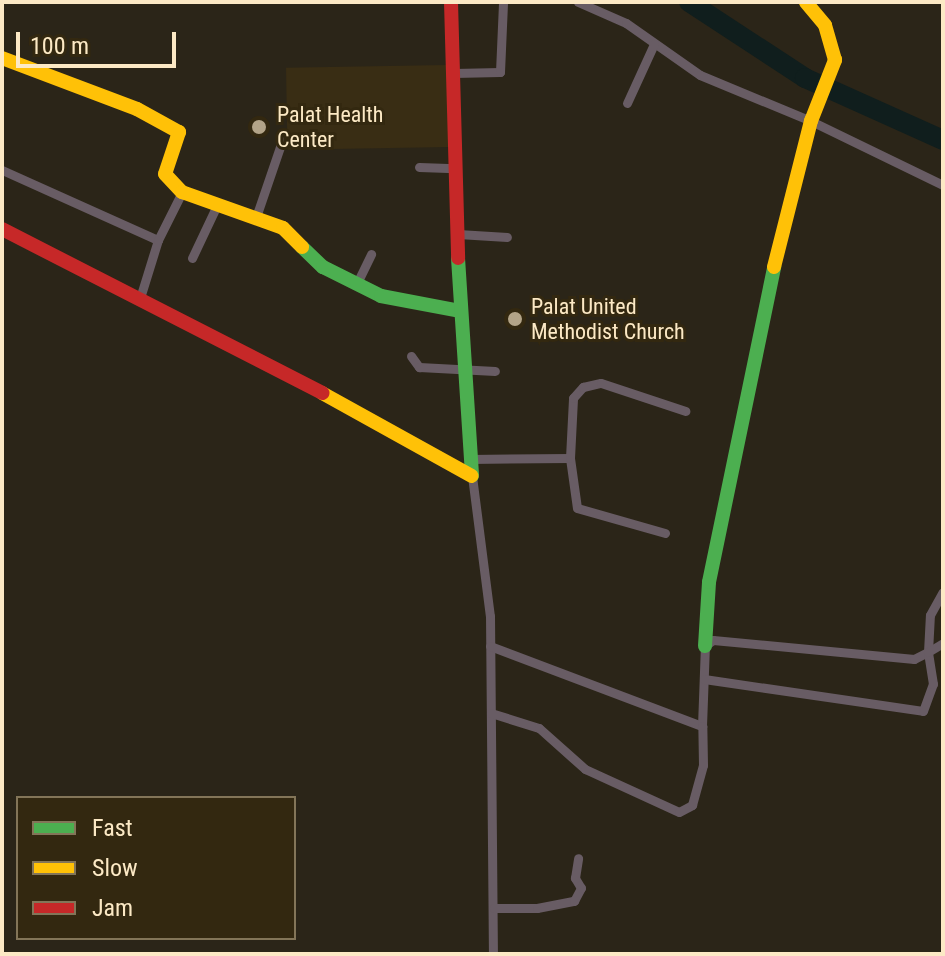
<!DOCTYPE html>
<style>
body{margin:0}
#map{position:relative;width:945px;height:956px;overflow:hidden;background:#2b2518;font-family:"Roboto Condensed",sans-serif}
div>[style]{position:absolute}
.built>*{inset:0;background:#392d14;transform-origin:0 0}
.river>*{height:20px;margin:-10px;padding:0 10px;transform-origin:10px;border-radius:10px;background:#101e1d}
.street>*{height:9px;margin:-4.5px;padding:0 4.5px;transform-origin:4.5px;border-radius:4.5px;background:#685c64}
.fast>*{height:14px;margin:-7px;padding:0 7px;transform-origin:7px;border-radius:7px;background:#4caf50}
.slow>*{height:14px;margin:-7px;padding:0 7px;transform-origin:7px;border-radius:7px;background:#ffc107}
.jam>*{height:14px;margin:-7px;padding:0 7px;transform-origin:7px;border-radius:7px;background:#c62828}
.dots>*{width:22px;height:22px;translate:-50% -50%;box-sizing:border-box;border:4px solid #332810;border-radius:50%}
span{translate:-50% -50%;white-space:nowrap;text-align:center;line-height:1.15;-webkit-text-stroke:6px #332810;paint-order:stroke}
.poi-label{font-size:22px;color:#fce9c5}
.left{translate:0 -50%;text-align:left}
.frame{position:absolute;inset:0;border:4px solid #fce9c5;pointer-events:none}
.legend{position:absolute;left:16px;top:796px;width:280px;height:144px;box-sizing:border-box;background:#332810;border:2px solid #837558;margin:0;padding:10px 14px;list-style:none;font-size:24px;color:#fce9c5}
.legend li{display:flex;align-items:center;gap:16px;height:40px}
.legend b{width:40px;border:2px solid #837558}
.scale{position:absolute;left:16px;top:32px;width:160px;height:36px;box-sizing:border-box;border:4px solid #fce9c5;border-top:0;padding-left:10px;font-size:24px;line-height:28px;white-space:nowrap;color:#fce9c5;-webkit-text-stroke:6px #332810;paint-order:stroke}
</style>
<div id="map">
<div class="built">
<i style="left:447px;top:65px;width:82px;height:161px;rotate:89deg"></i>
</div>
<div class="river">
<i style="left:689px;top:2px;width:139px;rotate:33.2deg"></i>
<i style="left:805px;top:78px;width:151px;rotate:24.2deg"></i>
</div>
<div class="street">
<i style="left:578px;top:2px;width:52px;rotate:23.6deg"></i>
<i style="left:626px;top:23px;width:90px;rotate:35.1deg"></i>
<i style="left:700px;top:75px;width:120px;rotate:22.5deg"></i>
<i style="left:811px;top:121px;width:147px;rotate:25.9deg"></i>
<i style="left:454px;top:73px;width:46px;rotate:-1.2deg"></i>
<i style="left:500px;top:72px;width:70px;rotate:-87.5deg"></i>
<i style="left:627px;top:103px;width:65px;rotate:-65.4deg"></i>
<i style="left:419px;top:167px;width:36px;rotate:2deg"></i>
<i style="left:2px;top:170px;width:171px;rotate:24.2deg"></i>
<i style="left:256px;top:217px;width:80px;rotate:-71.1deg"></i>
<i style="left:458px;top:234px;width:49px;rotate:3.5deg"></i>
<i style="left:192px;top:258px;width:59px;rotate:-64.7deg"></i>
<i style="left:358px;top:281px;width:30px;rotate:-64deg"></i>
<i style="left:140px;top:298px;width:61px;rotate:-72.8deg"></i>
<i style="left:158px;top:240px;width:54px;rotate:-63.4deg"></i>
<i style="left:411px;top:356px;width:14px;rotate:54deg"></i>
<i style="left:419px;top:367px;width:76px;rotate:3deg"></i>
<i style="left:469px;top:459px;width:101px;rotate:-0.6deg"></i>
<i style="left:472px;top:476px;width:141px;rotate:82.7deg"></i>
<i style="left:490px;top:616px;width:338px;rotate:89.5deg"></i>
<i style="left:665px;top:533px;width:91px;rotate:-164.1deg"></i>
<i style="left:577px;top:508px;width:50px;rotate:-98deg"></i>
<i style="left:570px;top:458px;width:60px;rotate:-87.1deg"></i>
<i style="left:573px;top:398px;width:15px;rotate:-48deg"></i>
<i style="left:583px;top:387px;width:18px;rotate:-13deg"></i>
<i style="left:601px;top:383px;width:89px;rotate:18.4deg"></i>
<i style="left:490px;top:646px;width:227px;rotate:20.7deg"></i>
<i style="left:702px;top:726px;width:80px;rotate:-87.9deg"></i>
<i style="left:705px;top:646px;width:10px;rotate:-37deg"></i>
<i style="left:713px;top:640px;width:202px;rotate:5.4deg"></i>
<i style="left:914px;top:659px;width:16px;rotate:-27deg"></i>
<i style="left:928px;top:652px;width:37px;rotate:-87deg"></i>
<i style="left:930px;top:615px;width:26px;rotate:-61deg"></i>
<i style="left:704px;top:679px;width:221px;rotate:8.3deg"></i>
<i style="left:923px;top:711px;width:29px;rotate:-70deg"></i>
<i style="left:933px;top:684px;width:32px;rotate:-99deg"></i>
<i style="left:928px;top:652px;width:17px;rotate:-31deg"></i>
<i style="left:491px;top:713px;width:50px;rotate:17.4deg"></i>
<i style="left:539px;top:728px;width:62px;rotate:41.7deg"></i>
<i style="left:585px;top:769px;width:103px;rotate:24.6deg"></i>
<i style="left:679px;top:812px;width:15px;rotate:-28deg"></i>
<i style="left:692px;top:805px;width:41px;rotate:-74.6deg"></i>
<i style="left:703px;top:765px;width:39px;rotate:-91deg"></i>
<i style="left:494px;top:908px;width:43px"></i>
<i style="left:537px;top:908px;width:38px;rotate:-11deg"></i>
<i style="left:574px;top:901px;width:15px;rotate:-62deg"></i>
<i style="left:581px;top:888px;width:12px;rotate:-121deg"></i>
<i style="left:575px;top:878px;width:20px;rotate:-81deg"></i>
</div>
<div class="fast">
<i style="left:302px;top:247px;width:29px;rotate:44deg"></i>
<i style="left:323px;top:267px;width:65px;rotate:26.6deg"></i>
<i style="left:381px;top:296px;width:80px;rotate:10.8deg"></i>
<i style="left:458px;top:258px;width:218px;rotate:86.3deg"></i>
<i style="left:705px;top:646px;width:64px;rotate:-86.4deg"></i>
<i style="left:709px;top:582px;width:322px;rotate:-78.3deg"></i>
</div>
<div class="slow">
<i style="left:2px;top:58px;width:144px;rotate:20.7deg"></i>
<i style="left:137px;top:109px;width:48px;rotate:28.7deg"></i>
<i style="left:179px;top:132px;width:44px;rotate:108.4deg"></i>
<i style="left:165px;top:174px;width:25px;rotate:47deg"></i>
<i style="left:182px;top:192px;width:107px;rotate:19.6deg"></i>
<i style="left:283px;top:228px;width:27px;rotate:45deg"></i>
<i style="left:774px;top:267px;width:151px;rotate:-75.8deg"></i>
<i style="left:811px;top:121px;width:66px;rotate:-68.5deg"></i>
<i style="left:835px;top:60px;width:36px;rotate:-106deg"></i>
<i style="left:825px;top:25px;width:30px;rotate:-130deg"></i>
<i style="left:322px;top:393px;width:171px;rotate:29deg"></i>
</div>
<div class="jam">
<i style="left:451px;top:2px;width:256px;rotate:88.4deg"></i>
<i style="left:2px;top:229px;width:360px;rotate:27.1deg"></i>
</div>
<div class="dots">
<i style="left:259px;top:127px;background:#b3a488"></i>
<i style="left:515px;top:319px;background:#b3a488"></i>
</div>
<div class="poi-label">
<span class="left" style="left:277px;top:127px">Palat Health<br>Center</span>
<span class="left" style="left:531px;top:319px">Palat United<br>Methodist Church</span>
</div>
<div class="frame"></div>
<ul class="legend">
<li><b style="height:10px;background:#4caf50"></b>Fast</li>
<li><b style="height:10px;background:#ffc107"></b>Slow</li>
<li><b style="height:10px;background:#c62828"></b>Jam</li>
</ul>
<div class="scale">100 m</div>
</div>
